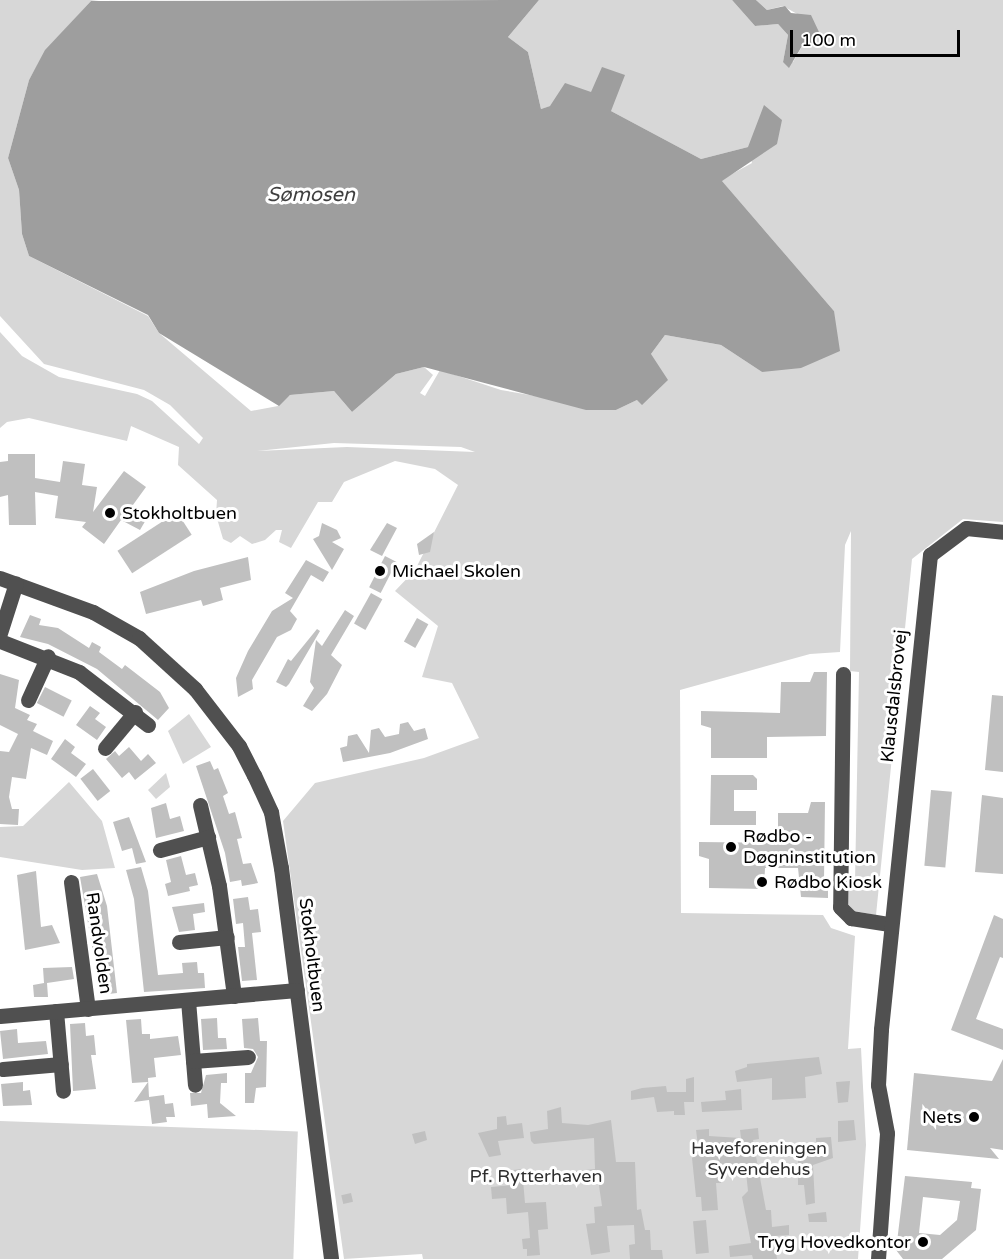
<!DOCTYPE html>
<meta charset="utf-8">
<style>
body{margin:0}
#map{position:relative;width:1003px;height:1259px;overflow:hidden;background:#fff;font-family:"Varela Round",sans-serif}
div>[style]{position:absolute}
.green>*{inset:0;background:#d7d7d7;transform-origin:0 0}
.water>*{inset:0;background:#9e9e9e}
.building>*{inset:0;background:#c0c0c0;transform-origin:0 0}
.minor>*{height:15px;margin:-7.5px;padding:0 7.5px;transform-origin:7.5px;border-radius:7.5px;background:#505050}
.dots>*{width:16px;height:16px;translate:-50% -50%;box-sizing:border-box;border:3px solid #fff;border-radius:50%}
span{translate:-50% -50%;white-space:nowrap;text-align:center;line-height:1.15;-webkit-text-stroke:6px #fff;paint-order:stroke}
.poi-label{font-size:18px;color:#000}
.left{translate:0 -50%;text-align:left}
.right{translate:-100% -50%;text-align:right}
.street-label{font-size:18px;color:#000}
.park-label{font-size:18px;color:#2e2e2e}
.water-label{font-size:20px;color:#3f3f3f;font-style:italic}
.scale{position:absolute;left:790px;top:30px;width:170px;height:27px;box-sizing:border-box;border:3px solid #000;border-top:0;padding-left:8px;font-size:18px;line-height:21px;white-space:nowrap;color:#000;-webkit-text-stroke:4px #fff;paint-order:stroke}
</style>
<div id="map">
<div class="green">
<i style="clip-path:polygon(evenodd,0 0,99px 0,91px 1px,46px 50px,29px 80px,8px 158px,19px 190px,22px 234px,29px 256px,148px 316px,159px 333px,251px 411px,278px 406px,290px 395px,334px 391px,352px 412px,396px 374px,424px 367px,433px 375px,420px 393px,425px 396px,440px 370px,501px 390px,616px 410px,637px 400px,651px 354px,665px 335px,721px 345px,762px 372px,834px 311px,721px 180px,752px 163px,748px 147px,701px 159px,611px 111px,591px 93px,541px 109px,528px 52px,508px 37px,539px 0,732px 0,755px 26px,778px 24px,788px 35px,783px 62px,793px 62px,815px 24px,783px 6px,767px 10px,756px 0,1003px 0,1003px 522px,963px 519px,912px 559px,876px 915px,854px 911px,848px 904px,847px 883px,855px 882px,859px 672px,850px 671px,851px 531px,845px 545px,840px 652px,810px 654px,680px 690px,681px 913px,823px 915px,831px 928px,855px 936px,848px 1049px,861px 1048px,866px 1145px,858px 1259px,423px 1259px,422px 1254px,344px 1259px,283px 821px,315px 783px,424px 758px,479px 738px,452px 683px,422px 677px,438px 626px,395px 591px,415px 570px,458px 485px,435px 469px,395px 461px,344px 482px,332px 502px,318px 502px,291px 548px,279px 542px,282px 530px,276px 530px,265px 540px,252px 544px,240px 536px,231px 543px,223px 539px,216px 515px,217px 500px,178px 465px,179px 447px,131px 426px,127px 441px,29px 418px,7px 422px,0 428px,0 332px,22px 356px,59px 377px,137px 394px,152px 401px,199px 444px,203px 438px,170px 405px,144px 390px,44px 364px,0 316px,0 0,334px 443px,461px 447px,475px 452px,347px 447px,257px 451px,334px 443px)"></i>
<i style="clip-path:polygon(189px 714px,211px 747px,183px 764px,168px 731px)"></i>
<i style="clip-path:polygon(166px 773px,170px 787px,156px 799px,148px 790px)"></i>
<i style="clip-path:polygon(69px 782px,102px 821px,115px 868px,82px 870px,0 857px,0 827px,23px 826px)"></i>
<i style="left:0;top:1121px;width:298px;height:138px;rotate:2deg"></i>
</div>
<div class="water">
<i style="clip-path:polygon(539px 0,508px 37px,528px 52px,541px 109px,550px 106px,565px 83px,591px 92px,602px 67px,625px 75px,611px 111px,701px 159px,748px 147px,764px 105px,782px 120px,777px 144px,722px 181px,834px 311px,840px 351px,801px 368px,762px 372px,721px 345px,665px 335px,651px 354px,668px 380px,642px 405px,637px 400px,616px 410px,586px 410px,424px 367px,396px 374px,352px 412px,334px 391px,290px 395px,279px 406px,159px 333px,148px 315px,29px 256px,22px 234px,19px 190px,8px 158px,29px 80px,45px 50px,91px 1px)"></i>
<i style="clip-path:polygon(732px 0,756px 0,767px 10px,785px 6px,791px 13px,811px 15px,819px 32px,811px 46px,802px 46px,789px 68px,783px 62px,788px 35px,778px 24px,755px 26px)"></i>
</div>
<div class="building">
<i style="clip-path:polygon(8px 454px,35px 454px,35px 478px,60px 482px,63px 461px,85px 464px,82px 485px,97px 487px,93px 512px,124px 471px,146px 487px,130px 509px,147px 518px,140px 530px,121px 520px,104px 544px,82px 527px,86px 522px,55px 518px,58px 496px,35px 492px,36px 525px,9px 525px,8px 495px,0 497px,0 462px,8px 461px)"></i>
<i style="left:177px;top:512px;width:27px;height:71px;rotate:57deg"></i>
<i style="clip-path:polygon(322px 523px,337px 530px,341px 538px,332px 542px,344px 549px,332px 570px,313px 539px,319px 536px)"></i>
<i style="clip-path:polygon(387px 523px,397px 528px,382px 556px,370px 550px)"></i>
<i style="clip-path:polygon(434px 532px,430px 552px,419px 555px,417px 544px)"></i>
<i style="left:385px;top:556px;width:13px;height:35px;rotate:27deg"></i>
<i style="clip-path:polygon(248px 557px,251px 580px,220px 588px,223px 600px,203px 606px,201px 600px,146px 614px,140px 592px,194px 571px)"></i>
<i style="clip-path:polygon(306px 560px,329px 572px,323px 582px,311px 575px,290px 611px,297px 619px,291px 630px,277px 637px,252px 680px,253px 689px,238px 697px,236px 678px,248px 651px,272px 611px,293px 598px,285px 593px)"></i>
<i style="left:371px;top:593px;width:13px;height:35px;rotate:29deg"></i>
<i style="clip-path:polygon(345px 610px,354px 616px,331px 655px,342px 665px,327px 694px,312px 711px,303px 706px,314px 688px,310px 682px,316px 640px,322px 646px)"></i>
<i style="clip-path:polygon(30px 615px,41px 619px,39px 625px,58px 628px,89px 648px,92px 642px,101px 647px,99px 652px,122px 669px,125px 665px,160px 692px,169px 708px,158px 720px,97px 669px,48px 644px,20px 637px)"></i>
<i style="left:417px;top:618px;width:13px;height:27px;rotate:29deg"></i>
<i style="clip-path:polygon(317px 629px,320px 631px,289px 684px,286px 687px,276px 682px,288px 659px,291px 661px)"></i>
<i style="clip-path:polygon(814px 672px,827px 672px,826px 736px,767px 737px,767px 758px,711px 758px,711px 728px,701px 725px,701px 711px,780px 713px,781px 682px,810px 682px)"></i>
<i style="clip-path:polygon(0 674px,19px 680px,15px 708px,30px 715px,27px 720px,37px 724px,33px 731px,53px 741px,47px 755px,31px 748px,26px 779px,12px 777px,9px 797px,12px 809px,19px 809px,18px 825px,0 824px,0 751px,9px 752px,18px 734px,0 725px)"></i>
<i style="left:45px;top:687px;width:30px;height:18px;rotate:27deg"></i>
<i style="clip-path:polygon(992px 695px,1003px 696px,1003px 772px,985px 770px)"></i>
<i style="clip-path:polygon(90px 706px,100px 713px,95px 719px,106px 727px,97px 740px,76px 725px)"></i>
<i style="clip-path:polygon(408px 722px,414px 731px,425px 728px,428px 739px,390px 753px,343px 762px,340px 748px,347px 746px,348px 736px,357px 734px,369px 753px,371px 730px,379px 728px,385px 737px,399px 734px,400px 724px)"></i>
<i style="clip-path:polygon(65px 739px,75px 747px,71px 753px,86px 764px,76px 777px,51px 759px)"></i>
<i style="clip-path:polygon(129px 747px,141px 761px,148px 754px,156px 763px,135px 780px,129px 772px,122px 778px,106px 759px,115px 751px,119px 756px)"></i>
<i style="clip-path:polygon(210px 761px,214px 770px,218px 768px,228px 793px,223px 796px,229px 814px,235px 812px,242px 838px,237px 839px,243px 864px,251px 863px,258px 883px,242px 886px,241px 880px,230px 882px,225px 853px,196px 766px)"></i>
<i style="left:93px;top:769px;width:28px;height:16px;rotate:52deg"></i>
<i style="clip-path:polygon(711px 775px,753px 775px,757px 779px,757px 790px,734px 790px,734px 811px,756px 811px,756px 825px,710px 825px)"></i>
<i style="left:931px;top:790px;width:21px;height:76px;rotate:5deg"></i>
<i style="clip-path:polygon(982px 795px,1003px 798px,1003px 874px,975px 872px)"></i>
<i style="clip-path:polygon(811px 802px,825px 802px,824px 881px,828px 881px,828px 898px,801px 897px,798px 868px,765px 868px,764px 889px,709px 888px,709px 859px,699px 856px,699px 842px,778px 843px,778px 813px,808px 813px)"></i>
<i style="clip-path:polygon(166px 803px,170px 819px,180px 816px,184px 831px,156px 838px,151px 808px)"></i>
<i style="clip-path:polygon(129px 817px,146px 862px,136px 864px,132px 848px,122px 851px,113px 822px)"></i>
<i style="clip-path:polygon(181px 856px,186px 875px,195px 873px,198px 885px,189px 887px,190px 891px,168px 896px,165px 884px,171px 882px,166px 860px)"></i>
<i style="clip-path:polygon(141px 867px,148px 891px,158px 975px,183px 973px,182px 963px,197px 962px,198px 973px,204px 973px,205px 988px,144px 992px,134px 899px,126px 870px)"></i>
<i style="clip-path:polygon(36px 871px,41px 927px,52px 925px,60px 943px,25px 950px,17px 875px)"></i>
<i style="clip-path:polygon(97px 874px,107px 906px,117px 993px,100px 995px,96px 952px,93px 952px,80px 877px)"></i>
<i style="clip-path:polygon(248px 897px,250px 910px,258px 909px,261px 932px,252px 933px,257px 980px,242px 981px,238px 947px,245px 947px,243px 923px,236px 924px,233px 899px)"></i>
<i style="clip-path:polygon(204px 903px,205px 912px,193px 914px,195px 930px,179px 932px,172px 907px)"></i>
<i style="clip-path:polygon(994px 915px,1003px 919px,1003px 958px,1000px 957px,976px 1019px,1003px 1029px,1003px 1050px,951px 1030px)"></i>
<i style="clip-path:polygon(72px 967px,74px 979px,47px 983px,48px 997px,34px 997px,33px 985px,44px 983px,43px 968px)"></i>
<i style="clip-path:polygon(217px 1018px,218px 1038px,226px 1038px,227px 1049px,203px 1050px,201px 1019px)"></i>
<i style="clip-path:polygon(258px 1018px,260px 1041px,267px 1041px,266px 1087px,256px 1088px,254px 1103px,245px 1103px,245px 1073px,251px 1073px,258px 1057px,253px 1049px,244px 1048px,242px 1019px)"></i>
<i style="clip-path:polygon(141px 1019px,142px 1034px,150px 1034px,150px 1039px,178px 1036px,181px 1055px,154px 1058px,156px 1077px,148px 1078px,149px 1097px,164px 1095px,165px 1104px,173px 1103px,175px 1117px,166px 1117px,167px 1122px,152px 1124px,149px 1100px,134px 1102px,148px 1082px,132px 1083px,126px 1020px)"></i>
<i style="clip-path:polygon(85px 1023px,86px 1036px,94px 1035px,96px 1055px,91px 1055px,96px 1089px,73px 1091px,70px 1024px)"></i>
<i style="clip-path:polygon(17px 1029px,18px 1043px,46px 1041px,48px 1054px,3px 1059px,0 1031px)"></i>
<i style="clip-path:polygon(819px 1057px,822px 1074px,805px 1077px,806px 1098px,772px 1100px,772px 1078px,737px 1082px,735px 1071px,747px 1067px,747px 1064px)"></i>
<i style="clip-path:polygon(1003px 1059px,1003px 1150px,990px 1148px,999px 1159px,907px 1150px,914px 1073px,992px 1081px)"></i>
<i style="clip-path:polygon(227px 1073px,227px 1083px,221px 1083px,220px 1103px,236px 1116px,208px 1118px,207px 1104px,191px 1106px,190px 1093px,201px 1093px,206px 1075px)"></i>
<i style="clip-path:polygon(694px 1077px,694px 1102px,684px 1102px,685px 1115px,674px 1115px,674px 1111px,657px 1112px,654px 1097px,631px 1100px,631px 1091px,642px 1088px,666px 1086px,667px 1092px,686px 1092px,686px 1079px)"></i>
<i style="clip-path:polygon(850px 1081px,848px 1102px,838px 1103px,836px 1082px)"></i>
<i style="clip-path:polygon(23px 1082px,23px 1091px,30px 1090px,32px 1105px,3px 1106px,1px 1084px)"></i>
<i style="clip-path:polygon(741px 1089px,742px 1110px,702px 1112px,701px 1102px,726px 1100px,725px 1091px)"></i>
<i style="clip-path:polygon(561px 1107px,562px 1123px,588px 1125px,611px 1120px,616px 1162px,635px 1162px,637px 1210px,641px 1209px,645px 1230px,650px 1230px,651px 1250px,662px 1250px,663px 1259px,630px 1259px,629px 1245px,635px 1244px,634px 1225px,607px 1226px,610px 1252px,591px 1255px,586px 1224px,595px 1223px,594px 1207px,602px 1206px,598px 1179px,577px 1182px,576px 1171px,595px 1169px,594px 1138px,534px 1144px,531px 1141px,530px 1132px,548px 1129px,547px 1111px)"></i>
<i style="clip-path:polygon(506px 1116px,507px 1125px,522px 1123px,524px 1138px,498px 1141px,501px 1155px,489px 1157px,478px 1133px,497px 1129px,497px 1117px)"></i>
<i style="clip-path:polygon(854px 1120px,856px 1140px,838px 1142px,838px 1121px)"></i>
<i style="clip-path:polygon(758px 1128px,759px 1139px,753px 1140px,766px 1210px,771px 1210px,772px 1227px,789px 1225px,789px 1235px,774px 1236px,777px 1259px,753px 1259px,752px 1255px,730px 1257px,729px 1246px,751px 1243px,742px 1197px,748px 1191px,745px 1163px,728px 1165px,728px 1174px,720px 1174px,721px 1183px,716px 1183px,718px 1210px,702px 1211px,701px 1197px,696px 1197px,692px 1158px,699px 1154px,696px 1130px,709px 1129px,709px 1136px,741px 1138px,740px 1130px)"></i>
<i style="clip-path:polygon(425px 1131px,427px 1140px,415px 1144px,412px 1134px)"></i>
<i style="clip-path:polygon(831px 1137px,833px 1158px,813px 1165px,815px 1203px,806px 1205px,804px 1185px,798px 1185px,798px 1145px,816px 1145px,816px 1138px)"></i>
<i style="clip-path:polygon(522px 1169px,525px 1203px,546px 1202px,548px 1229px,538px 1230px,540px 1255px,527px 1256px,527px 1249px,523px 1249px,522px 1239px,530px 1238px,528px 1212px,507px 1214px,506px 1198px,492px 1199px,491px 1187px,514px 1185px,513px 1170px)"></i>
<i style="clip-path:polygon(evenodd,905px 1176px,972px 1182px,971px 1188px,981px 1189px,976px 1230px,942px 1259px,903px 1259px,896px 1250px,905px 1176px,923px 1197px,960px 1201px,957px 1220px,940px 1235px,919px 1233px,923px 1197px)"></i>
<i style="left:351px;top:1193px;width:9px;height:10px;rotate:77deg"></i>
<i style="clip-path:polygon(826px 1212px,827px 1222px,809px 1222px,808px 1214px)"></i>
<i style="left:706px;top:1220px;width:33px;height:13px;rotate:85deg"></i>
<i style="clip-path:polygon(820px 1237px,853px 1238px,853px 1243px,821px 1248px)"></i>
</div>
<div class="minor">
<i style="left:0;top:578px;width:99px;rotate:20.1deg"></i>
<i style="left:93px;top:612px;width:53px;rotate:29.5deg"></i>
<i style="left:139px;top:638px;width:76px;rotate:42.3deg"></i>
<i style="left:195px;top:689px;width:72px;rotate:52.3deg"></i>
<i style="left:239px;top:746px;width:33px;rotate:63deg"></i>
<i style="left:254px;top:775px;width:41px;rotate:65.3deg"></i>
<i style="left:271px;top:812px;width:57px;rotate:79.9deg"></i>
<i style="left:281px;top:868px;width:394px;rotate:82.7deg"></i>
<i style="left:0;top:633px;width:52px;rotate:-72.3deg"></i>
<i style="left:0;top:641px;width:85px;rotate:21.4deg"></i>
<i style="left:79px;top:672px;width:87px;rotate:37.5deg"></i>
<i style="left:843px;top:674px;width:233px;rotate:90.7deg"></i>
<i style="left:840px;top:907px;width:16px;rotate:45deg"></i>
<i style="left:851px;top:918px;width:39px;rotate:9deg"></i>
<i style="left:28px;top:700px;width:48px;rotate:-65.6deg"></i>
<i style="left:105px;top:748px;width:47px;rotate:-50.2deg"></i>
<i style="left:200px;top:805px;width:83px;rotate:76.8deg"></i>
<i style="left:219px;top:886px;width:111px;rotate:82.2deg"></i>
<i style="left:160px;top:850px;width:50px;rotate:-15.2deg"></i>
<i style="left:71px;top:882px;width:128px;rotate:82.4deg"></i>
<i style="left:179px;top:942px;width:48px;rotate:-5.9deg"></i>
<i style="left:188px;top:1000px;width:85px;rotate:85.3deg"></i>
<i style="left:56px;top:1011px;width:80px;rotate:85deg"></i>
<i style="left:0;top:1016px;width:298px;rotate:-5deg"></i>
<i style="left:193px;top:1061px;width:55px;rotate:-4.2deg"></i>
<i style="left:3px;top:1069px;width:58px;rotate:-4.9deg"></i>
<i style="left:878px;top:1259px;width:126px;rotate:-85.9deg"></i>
<i style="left:887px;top:1133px;width:49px;rotate:-100.6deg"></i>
<i style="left:878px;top:1085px;width:56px;rotate:-86.9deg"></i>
<i style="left:881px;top:1029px;width:477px;rotate:-84.1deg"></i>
<i style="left:930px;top:555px;width:45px;rotate:-36.9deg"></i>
<i style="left:966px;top:528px;width:37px;rotate:6deg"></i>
</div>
<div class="dots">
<i style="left:110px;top:513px;background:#000"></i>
<i style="left:380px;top:571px;background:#000"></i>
<i style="left:731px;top:847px;background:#000"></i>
<i style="left:762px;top:882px;background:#000"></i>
<i style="left:974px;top:1117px;background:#000"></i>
<i style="left:923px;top:1242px;background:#000"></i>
</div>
<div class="poi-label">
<span class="left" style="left:122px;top:513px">Stokholtbuen</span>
<span class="left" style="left:392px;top:571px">Michael Skolen</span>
<span class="left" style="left:743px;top:847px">Rødbo -<br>Døgninstitution</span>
<span class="left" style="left:774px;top:882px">Rødbo Kiosk</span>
<span class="right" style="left:962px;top:1117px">Nets</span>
<span class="right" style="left:911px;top:1242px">Tryg Hovedkontor</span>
</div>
<div class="street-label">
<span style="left:894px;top:696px;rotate:-84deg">Klausdalsbrovej</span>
<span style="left:99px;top:943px;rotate:82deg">Randvolden</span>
<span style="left:312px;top:955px;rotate:83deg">Stokholtbuen</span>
</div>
<div class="park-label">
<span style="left:759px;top:1159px">Haveforeningen<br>Syvendehus</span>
<span style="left:536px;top:1176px">Pf. Rytterhaven</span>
</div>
<div class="water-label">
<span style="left:311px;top:195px">Sømosen</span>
</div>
<div class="scale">100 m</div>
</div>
